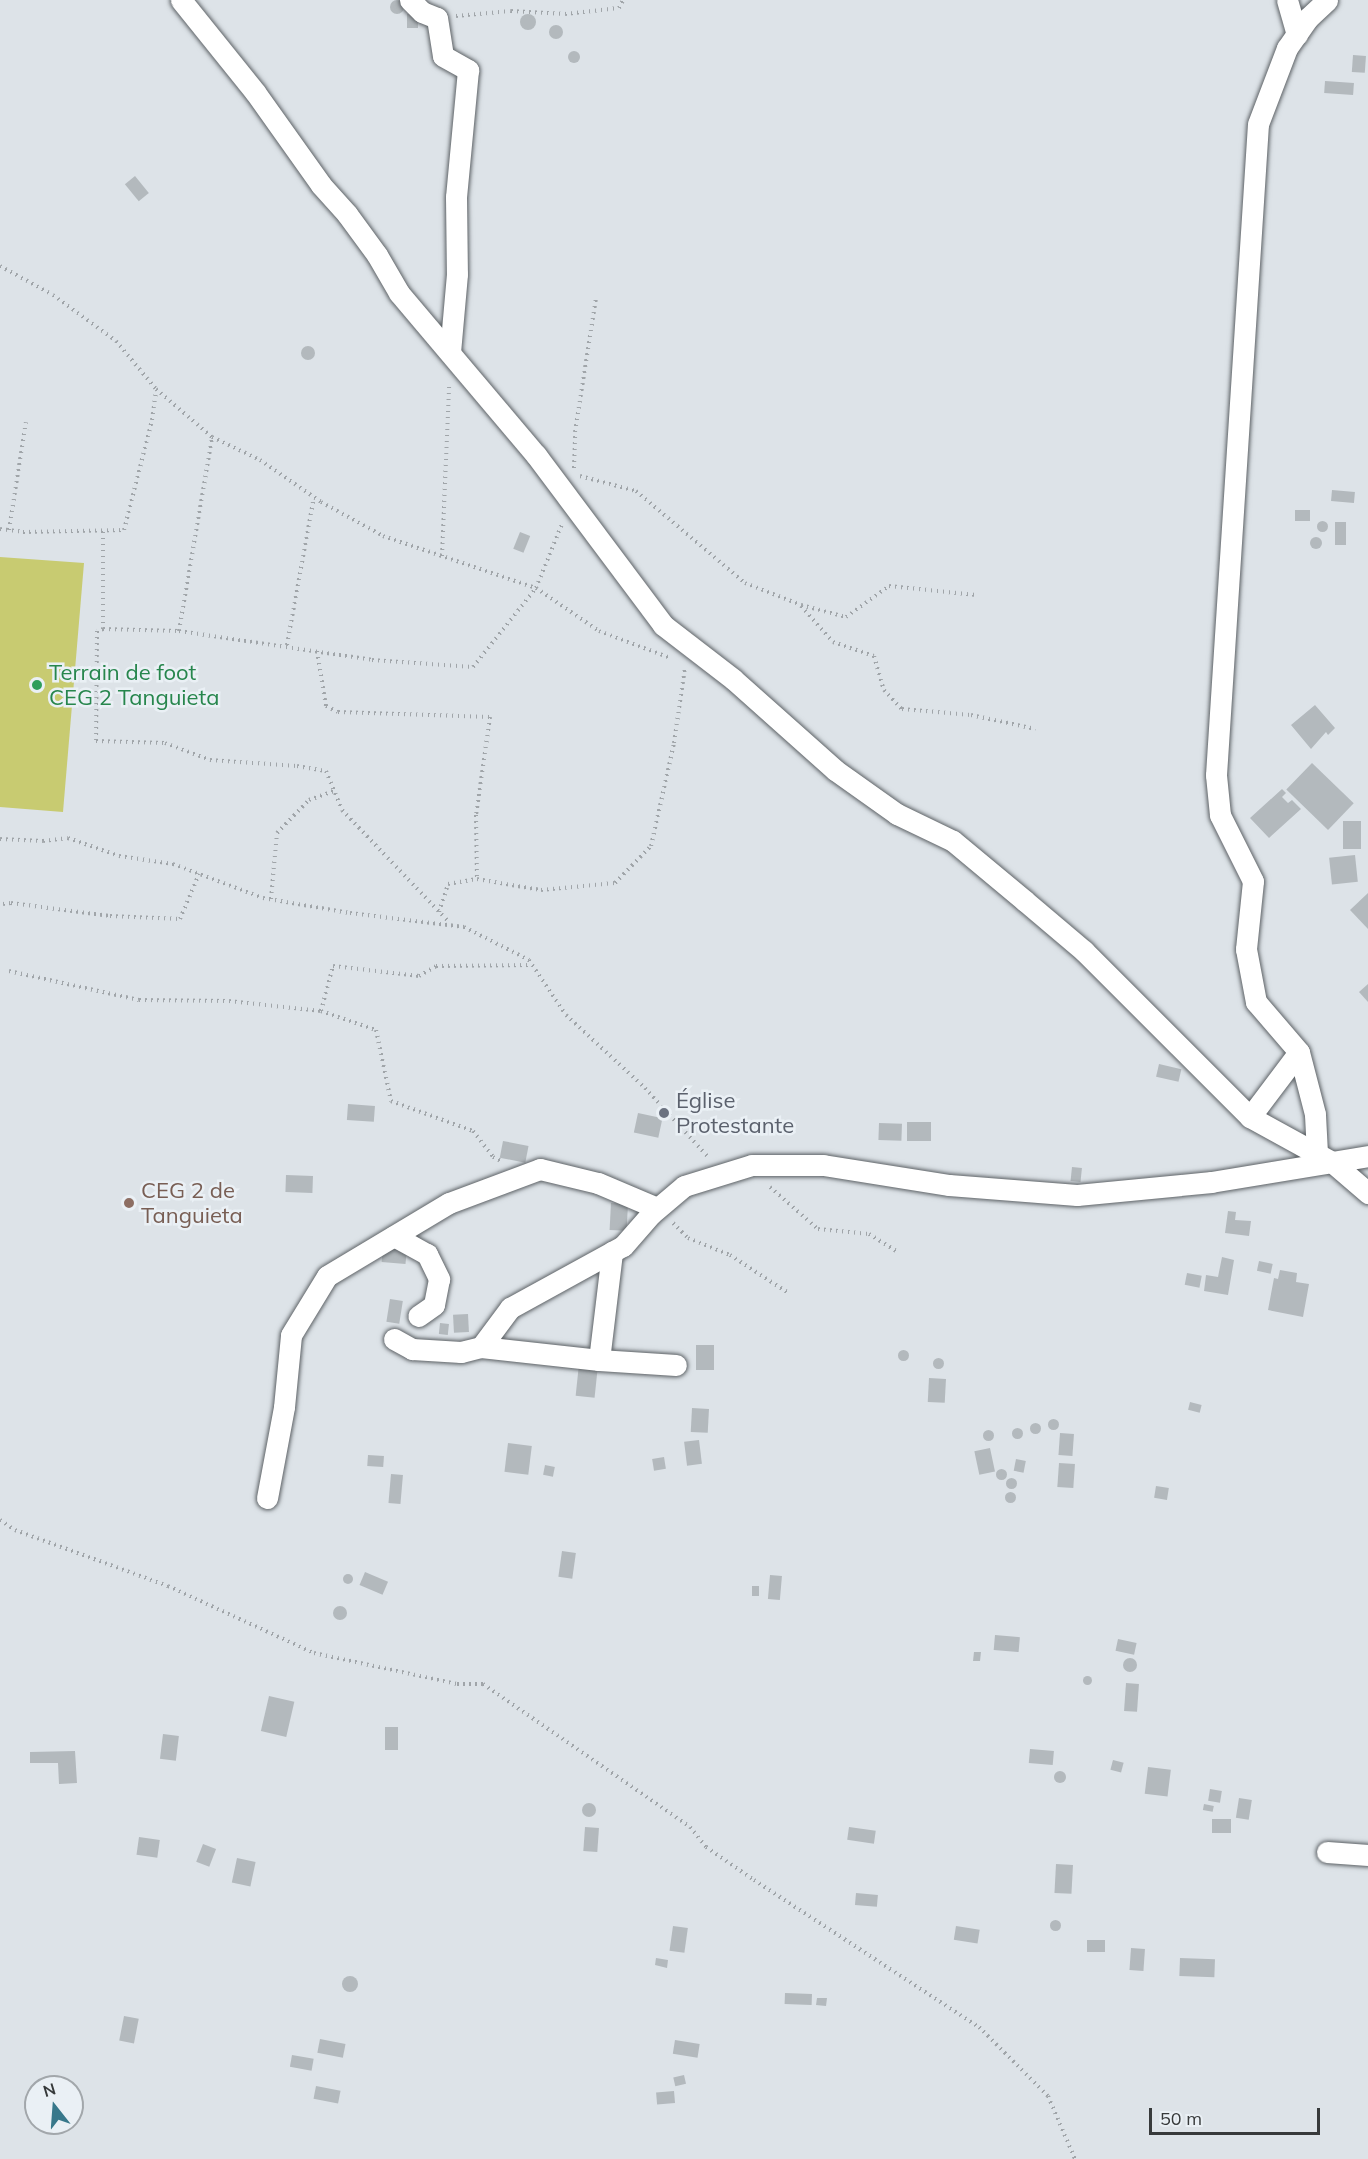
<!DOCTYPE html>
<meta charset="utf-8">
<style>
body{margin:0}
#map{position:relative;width:1368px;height:2159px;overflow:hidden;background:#dde3e8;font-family:Mulish,sans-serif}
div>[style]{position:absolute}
.green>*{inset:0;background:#c8cb71}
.building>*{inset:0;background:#b3b9bd;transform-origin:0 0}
.round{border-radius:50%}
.path>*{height:4px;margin-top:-2px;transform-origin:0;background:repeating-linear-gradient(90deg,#a0a5a9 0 1.5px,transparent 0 6px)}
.roads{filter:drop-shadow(0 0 2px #5d6266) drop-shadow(0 0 2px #5d6266)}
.minor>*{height:21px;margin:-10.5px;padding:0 10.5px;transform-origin:10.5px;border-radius:10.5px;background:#fff}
.dots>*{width:16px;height:16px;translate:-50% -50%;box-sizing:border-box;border:3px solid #eaf0f5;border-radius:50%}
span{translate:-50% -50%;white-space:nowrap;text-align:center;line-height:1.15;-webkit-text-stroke:5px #eaf0f5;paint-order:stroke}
.leisure-label{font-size:22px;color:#27864d}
.left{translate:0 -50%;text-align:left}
.worship-label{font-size:22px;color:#5b616d}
.education-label{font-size:22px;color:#785e54}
.north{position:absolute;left:24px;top:2075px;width:60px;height:60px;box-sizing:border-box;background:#eaf0f5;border:2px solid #a2a7ab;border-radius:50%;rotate:343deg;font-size:16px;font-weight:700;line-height:24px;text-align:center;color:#373a3b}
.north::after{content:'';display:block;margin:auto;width:21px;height:27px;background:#38788b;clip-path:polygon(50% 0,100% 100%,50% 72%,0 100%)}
.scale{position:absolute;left:1149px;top:2108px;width:171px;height:27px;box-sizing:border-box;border:3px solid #373a3b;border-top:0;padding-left:8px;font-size:18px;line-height:21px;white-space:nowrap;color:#373a3b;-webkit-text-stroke:4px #eaf0f5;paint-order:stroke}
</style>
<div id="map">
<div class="green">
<i style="clip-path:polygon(0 557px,84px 563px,63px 812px,0 807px)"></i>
</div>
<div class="building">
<i class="round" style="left:390px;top:0;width:14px;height:14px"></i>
<i class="round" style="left:520px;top:14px;width:16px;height:16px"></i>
<i style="left:407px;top:14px;width:11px;height:14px"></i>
<i class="round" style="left:549px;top:25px;width:14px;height:14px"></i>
<i class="round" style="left:568px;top:51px;width:12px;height:12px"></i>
<i style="left:1353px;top:55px;width:13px;height:17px;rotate:4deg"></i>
<i style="left:1325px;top:81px;width:29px;height:12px;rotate:4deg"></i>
<i style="left:135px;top:176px;width:22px;height:13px;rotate:51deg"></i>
<i class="round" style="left:301px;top:346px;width:14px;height:14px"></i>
<i style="left:1332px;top:490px;width:23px;height:11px;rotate:5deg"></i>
<i style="left:1295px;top:510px;width:15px;height:11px"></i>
<i class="round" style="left:1316.5px;top:520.5px;width:11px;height:11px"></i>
<i style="left:1335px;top:522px;width:11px;height:23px"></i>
<i style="left:520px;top:532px;width:11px;height:18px;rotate:22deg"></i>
<i class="round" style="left:1310px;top:537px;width:12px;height:12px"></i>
<i style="clip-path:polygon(1315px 705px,1335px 728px,1328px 735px,1326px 732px,1311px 749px,1291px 725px)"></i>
<i style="left:1312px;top:763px;width:58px;height:37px;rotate:44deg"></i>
<i style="clip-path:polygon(1282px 789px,1286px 793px,1282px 797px,1288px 803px,1292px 800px,1301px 809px,1269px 838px,1250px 818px)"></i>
<i style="left:1343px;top:821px;width:18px;height:28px"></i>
<i style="left:1355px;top:855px;width:27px;height:26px;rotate:84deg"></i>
<i style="clip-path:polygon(1368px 893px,1368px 929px,1350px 910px)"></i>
<i style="clip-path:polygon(1368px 984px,1368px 1002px,1359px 992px)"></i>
<i style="left:1159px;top:1064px;width:23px;height:13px;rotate:13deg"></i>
<i style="left:348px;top:1104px;width:27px;height:16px;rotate:4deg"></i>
<i style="left:638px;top:1113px;width:25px;height:20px;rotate:12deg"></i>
<i style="left:907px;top:1122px;width:24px;height:19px"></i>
<i style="left:879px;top:1123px;width:23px;height:17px;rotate:2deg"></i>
<i style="left:503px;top:1141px;width:26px;height:17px;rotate:11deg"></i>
<i style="left:1072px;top:1167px;width:10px;height:14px;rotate:6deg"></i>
<i style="left:286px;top:1175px;width:27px;height:17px;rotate:2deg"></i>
<i style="left:611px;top:1203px;width:17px;height:27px;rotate:3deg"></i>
<i style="clip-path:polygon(1228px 1211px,1236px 1212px,1235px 1220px,1251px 1221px,1249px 1236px,1225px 1233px)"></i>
<i style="left:383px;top:1246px;width:24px;height:16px;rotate:5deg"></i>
<i style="clip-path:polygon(1222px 1257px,1234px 1260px,1228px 1295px,1204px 1291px,1206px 1275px,1218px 1277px)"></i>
<i style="left:1259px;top:1261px;width:14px;height:10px;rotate:12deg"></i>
<i style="clip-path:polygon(1280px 1270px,1297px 1273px,1296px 1282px,1309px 1284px,1303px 1317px,1268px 1310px,1274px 1278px,1278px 1279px)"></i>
<i style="left:1187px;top:1273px;width:15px;height:12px;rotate:11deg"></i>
<i style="left:390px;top:1299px;width:13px;height:23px;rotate:9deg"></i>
<i style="left:468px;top:1314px;width:18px;height:15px;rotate:87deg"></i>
<i style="left:440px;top:1323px;width:9px;height:11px;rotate:6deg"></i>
<i style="left:696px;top:1345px;width:18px;height:25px"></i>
<i class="round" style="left:897.5px;top:1349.5px;width:11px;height:11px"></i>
<i class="round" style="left:932.5px;top:1357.5px;width:11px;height:11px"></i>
<i style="left:579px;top:1364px;width:19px;height:32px;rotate:6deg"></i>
<i style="left:929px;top:1378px;width:17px;height:24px;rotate:3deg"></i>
<i style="left:1190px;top:1402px;width:12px;height:8px;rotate:14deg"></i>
<i style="left:692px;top:1408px;width:17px;height:24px;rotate:3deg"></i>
<i class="round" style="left:1047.5px;top:1418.5px;width:11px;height:11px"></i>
<i class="round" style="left:1029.5px;top:1422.5px;width:11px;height:11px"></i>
<i class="round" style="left:1011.5px;top:1427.5px;width:11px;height:11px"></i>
<i class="round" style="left:982.5px;top:1429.5px;width:11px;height:11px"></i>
<i style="left:1060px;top:1433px;width:14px;height:22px;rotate:4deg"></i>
<i style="left:699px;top:1440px;width:24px;height:15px;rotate:83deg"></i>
<i style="left:508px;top:1443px;width:24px;height:29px;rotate:7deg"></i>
<i style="left:990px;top:1448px;width:24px;height:16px;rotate:78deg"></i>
<i style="left:368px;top:1455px;width:16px;height:11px;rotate:4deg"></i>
<i style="left:664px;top:1457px;width:12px;height:12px;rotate:81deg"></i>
<i style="left:1016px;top:1459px;width:10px;height:12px;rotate:11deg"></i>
<i style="left:1059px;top:1463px;width:16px;height:24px;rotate:4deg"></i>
<i style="left:545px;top:1465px;width:10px;height:10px;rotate:11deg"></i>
<i class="round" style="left:995.5px;top:1468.5px;width:11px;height:11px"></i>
<i style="left:391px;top:1474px;width:12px;height:29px;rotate:5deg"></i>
<i class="round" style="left:1005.5px;top:1477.5px;width:11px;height:11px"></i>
<i style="left:1156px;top:1486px;width:13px;height:12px;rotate:9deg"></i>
<i class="round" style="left:1004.5px;top:1491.5px;width:11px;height:11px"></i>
<i style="left:562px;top:1551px;width:14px;height:26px;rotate:8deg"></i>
<i style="left:365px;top:1572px;width:25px;height:14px;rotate:23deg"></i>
<i class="round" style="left:343px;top:1574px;width:10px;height:10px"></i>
<i style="left:770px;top:1575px;width:12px;height:24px;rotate:5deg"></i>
<i style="left:752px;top:1586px;width:7px;height:10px"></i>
<i class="round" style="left:333px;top:1606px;width:14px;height:14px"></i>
<i style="left:995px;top:1635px;width:25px;height:15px;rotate:5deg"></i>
<i style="left:1118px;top:1639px;width:19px;height:12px;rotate:12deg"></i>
<i style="clip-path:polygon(974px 1652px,981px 1652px,980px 1661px,973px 1661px)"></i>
<i class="round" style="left:1123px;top:1658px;width:14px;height:14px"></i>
<i class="round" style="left:1082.5px;top:1675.5px;width:9px;height:9px"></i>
<i style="left:1126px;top:1683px;width:13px;height:28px;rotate:4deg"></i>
<i style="left:269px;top:1696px;width:26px;height:36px;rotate:13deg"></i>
<i style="left:398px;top:1727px;width:23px;height:13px;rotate:90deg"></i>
<i style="left:163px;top:1734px;width:16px;height:25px;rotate:7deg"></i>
<i style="left:1030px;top:1749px;width:24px;height:14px;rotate:5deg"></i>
<i style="clip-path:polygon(75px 1751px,77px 1783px,59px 1784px,58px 1763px,30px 1763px,30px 1752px)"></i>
<i style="left:1113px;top:1760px;width:11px;height:10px;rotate:15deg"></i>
<i style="left:1148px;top:1767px;width:23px;height:27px;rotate:7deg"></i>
<i class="round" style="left:1054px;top:1771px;width:12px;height:12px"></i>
<i style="left:1210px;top:1789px;width:12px;height:12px;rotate:9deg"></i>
<i style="left:1239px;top:1798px;width:13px;height:20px;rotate:9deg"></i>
<i class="round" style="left:582px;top:1803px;width:14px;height:14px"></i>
<i style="left:1204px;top:1804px;width:10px;height:6px;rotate:11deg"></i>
<i style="left:1212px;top:1819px;width:19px;height:14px"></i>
<i style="left:585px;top:1827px;width:14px;height:24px;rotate:4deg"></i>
<i style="left:849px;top:1827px;width:27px;height:13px;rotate:8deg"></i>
<i style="left:139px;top:1837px;width:21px;height:18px;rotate:8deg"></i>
<i style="left:203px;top:1844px;width:14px;height:19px;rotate:21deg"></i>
<i style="left:237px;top:1858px;width:19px;height:25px;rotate:12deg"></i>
<i style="left:1056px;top:1864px;width:17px;height:29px;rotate:3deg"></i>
<i style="left:856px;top:1893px;width:22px;height:12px;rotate:5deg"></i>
<i class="round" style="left:1049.5px;top:1919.5px;width:11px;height:11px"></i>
<i style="left:673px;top:1926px;width:15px;height:25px;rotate:8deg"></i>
<i style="left:956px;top:1926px;width:24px;height:14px;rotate:9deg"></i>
<i style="left:1087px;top:1940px;width:18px;height:12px"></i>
<i style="left:1131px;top:1948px;width:14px;height:22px;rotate:4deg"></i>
<i style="clip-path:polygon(656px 1958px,668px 1960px,667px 1968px,655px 1965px)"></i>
<i style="left:1180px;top:1958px;width:35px;height:18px;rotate:2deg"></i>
<i class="round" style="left:342px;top:1976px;width:16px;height:16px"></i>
<i style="left:785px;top:1993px;width:27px;height:11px;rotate:2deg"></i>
<i style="clip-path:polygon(817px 1998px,827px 1998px,826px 2006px,816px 2005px)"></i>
<i style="left:124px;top:2016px;width:15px;height:25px;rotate:11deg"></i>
<i style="left:320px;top:2039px;width:26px;height:14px;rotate:11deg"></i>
<i style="left:675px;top:2040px;width:25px;height:14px;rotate:9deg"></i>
<i style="left:292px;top:2055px;width:22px;height:12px;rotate:10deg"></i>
<i style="left:684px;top:2075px;width:9px;height:11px;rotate:77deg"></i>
<i style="left:316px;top:2086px;width:25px;height:13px;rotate:11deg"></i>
<i style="left:674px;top:2091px;width:12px;height:18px;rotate:85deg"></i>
</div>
<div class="path">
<i style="left:456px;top:16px;width:55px;rotate:-5.2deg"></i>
<i style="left:511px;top:11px;width:54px;rotate:3.2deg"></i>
<i style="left:565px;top:14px;width:54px;rotate:-6.3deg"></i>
<i style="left:619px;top:8px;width:9px;rotate:-63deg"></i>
<i style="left:0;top:266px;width:60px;rotate:28.7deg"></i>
<i style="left:53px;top:295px;width:78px;rotate:36.1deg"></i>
<i style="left:116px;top:341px;width:62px;rotate:50.2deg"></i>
<i style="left:156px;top:389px;width:74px;rotate:40.6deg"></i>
<i style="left:212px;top:437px;width:53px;rotate:25.6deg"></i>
<i style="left:260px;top:460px;width:74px;rotate:34.5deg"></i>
<i style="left:321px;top:502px;width:71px;rotate:28.7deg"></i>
<i style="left:383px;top:536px;width:162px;rotate:18.8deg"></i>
<i style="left:536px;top:588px;width:76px;rotate:34.3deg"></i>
<i style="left:599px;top:631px;width:76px;rotate:20.8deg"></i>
<i style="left:574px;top:468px;width:36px;rotate:-88deg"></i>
<i style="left:575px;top:432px;width:136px;rotate:-81.1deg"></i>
<i style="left:580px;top:476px;width:58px;rotate:15deg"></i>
<i style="left:636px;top:491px;width:143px;rotate:40.2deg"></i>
<i style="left:745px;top:583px;width:60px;rotate:21.4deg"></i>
<i style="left:801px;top:605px;width:47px;rotate:14.9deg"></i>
<i style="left:846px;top:617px;width:53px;rotate:-35.8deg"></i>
<i style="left:889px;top:586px;width:88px;rotate:5.8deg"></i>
<i style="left:0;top:529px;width:23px;rotate:7deg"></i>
<i style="left:23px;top:532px;width:101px;rotate:-1.1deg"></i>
<i style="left:124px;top:530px;width:114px;rotate:-75.7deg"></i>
<i style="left:152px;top:420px;width:30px;rotate:-82deg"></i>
<i style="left:9px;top:530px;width:109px;rotate:-81.1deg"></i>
<i style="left:103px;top:532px;width:97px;rotate:90deg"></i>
<i style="left:103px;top:629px;width:6px;rotate:162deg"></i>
<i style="left:97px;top:631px;width:110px;rotate:90.5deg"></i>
<i style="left:96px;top:741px;width:69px;rotate:1.7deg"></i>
<i style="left:165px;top:743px;width:48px;rotate:20.7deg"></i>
<i style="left:210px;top:760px;width:87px;rotate:3.9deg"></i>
<i style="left:297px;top:766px;width:29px;rotate:10deg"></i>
<i style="left:326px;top:771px;width:42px;rotate:67.7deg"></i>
<i style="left:342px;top:810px;width:155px;rotate:46.3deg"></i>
<i style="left:442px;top:556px;width:170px;rotate:-87.6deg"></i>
<i style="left:801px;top:606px;width:48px;rotate:48.4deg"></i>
<i style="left:833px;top:642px;width:43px;rotate:18.9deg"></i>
<i style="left:874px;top:656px;width:35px;rotate:74deg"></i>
<i style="left:884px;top:690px;width:26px;rotate:47deg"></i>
<i style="left:902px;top:709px;width:69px;rotate:5deg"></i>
<i style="left:971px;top:715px;width:66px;rotate:12.2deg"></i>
<i style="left:103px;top:629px;width:76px;rotate:1.5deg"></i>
<i style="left:179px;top:631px;width:195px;rotate:8.5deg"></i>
<i style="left:372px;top:660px;width:101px;rotate:4deg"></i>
<i style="left:473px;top:667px;width:101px;rotate:-51.4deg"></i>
<i style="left:536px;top:588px;width:69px;rotate:-67.9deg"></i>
<i style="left:179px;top:631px;width:197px;rotate:-80.3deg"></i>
<i style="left:287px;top:645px;width:150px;rotate:-79.7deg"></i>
<i style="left:317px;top:651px;width:56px;rotate:80.7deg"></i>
<i style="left:326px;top:706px;width:13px;rotate:27deg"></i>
<i style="left:338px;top:712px;width:152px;rotate:1.9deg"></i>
<i style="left:490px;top:717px;width:99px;rotate:98.1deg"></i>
<i style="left:476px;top:815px;width:64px;rotate:89.1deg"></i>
<i style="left:0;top:839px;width:43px;rotate:2.7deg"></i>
<i style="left:43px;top:841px;width:25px;rotate:-7deg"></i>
<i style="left:68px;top:838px;width:54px;rotate:19.4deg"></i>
<i style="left:119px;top:856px;width:55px;rotate:8.4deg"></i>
<i style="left:173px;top:864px;width:96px;rotate:20.7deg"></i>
<i style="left:263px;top:898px;width:88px;rotate:9.8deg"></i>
<i style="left:350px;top:913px;width:115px;rotate:7deg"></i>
<i style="left:464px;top:927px;width:73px;rotate:26.9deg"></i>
<i style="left:529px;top:960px;width:66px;rotate:56.1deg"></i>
<i style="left:566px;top:1015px;width:108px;rotate:42.7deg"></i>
<i style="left:645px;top:1088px;width:92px;rotate:47.6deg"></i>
<i style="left:271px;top:899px;width:66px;rotate:-84.8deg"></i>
<i style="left:277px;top:833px;width:46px;rotate:-45.9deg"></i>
<i style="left:309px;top:800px;width:27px;rotate:-20deg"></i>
<i style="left:3px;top:904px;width:8px;rotate:-7deg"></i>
<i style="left:11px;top:903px;width:100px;rotate:7.5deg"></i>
<i style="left:110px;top:916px;width:70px;rotate:2.5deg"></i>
<i style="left:180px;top:919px;width:49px;rotate:-67.1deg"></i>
<i style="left:439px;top:912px;width:29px;rotate:-72deg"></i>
<i style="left:448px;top:884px;width:29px;rotate:-10deg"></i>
<i style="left:477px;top:879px;width:65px;rotate:9.8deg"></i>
<i style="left:541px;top:890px;width:74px;rotate:-5.4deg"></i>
<i style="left:615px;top:883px;width:52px;rotate:-45.8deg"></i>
<i style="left:651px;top:846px;width:106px;rotate:-77.4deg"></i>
<i style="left:674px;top:743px;width:76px;rotate:-81.7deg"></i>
<i style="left:9px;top:971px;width:133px;rotate:12.6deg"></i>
<i style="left:139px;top:1000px;width:90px;rotate:0.6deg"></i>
<i style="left:229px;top:1001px;width:93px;rotate:6.2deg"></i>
<i style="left:321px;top:1011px;width:58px;rotate:19.1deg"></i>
<i style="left:376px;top:1030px;width:73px;rotate:78.1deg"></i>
<i style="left:391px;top:1101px;width:87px;rotate:20.1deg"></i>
<i style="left:473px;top:1131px;width:33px;rotate:52deg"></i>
<i style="left:493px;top:1157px;width:9px;rotate:27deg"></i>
<i style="left:321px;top:1011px;width:47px;rotate:-75.1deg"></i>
<i style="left:333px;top:966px;width:87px;rotate:6.6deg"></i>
<i style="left:419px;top:976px;width:20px;rotate:-30deg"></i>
<i style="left:436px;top:966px;width:96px;rotate:-0.6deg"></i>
<i style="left:770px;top:1187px;width:64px;rotate:41.2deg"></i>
<i style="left:818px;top:1229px;width:51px;rotate:5.6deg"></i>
<i style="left:869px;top:1234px;width:34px;rotate:32deg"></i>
<i style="left:673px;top:1223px;width:21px;rotate:45deg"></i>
<i style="left:688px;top:1238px;width:45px;rotate:22deg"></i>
<i style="left:730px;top:1255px;width:68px;rotate:33deg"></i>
<i style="left:0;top:1520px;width:18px;rotate:34deg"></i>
<i style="left:15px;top:1530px;width:163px;rotate:20.1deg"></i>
<i style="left:168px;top:1586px;width:161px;rotate:24.7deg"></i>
<i style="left:314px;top:1653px;width:146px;rotate:12.2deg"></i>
<i style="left:457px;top:1684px;width:26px"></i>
<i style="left:483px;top:1684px;width:252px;rotate:34.6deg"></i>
<i style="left:690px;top:1827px;width:26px;rotate:51deg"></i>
<i style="left:706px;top:1847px;width:58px;rotate:34.5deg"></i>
<i style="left:754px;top:1880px;width:269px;rotate:33.2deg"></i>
<i style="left:979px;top:2027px;width:98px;rotate:45deg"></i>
<i style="left:1048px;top:2096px;width:69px;rotate:66.8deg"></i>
</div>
<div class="roads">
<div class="minor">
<i style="left:181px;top:0;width:118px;rotate:51.2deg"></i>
<i style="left:255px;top:92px;width:114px;rotate:54.6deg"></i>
<i style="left:321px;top:185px;width:39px;rotate:48deg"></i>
<i style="left:347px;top:214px;width:51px;rotate:53.8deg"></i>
<i style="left:377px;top:255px;width:44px;rotate:59.9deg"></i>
<i style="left:399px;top:293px;width:212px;rotate:49.8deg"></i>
<i style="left:536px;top:455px;width:212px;rotate:53.2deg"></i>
<i style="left:663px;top:625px;width:88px;rotate:37.6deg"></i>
<i style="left:733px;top:679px;width:137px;rotate:41.7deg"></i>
<i style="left:835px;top:770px;width:76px;rotate:35.4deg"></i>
<i style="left:897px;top:814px;width:62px;rotate:25.7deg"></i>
<i style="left:953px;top:841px;width:94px;rotate:39.8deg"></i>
<i style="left:1025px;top:901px;width:77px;rotate:40.3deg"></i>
<i style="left:1084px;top:951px;width:235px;rotate:45deg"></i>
<i style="left:1250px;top:1117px;width:94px;rotate:28.8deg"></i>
<i style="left:1332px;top:1162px;width:48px;rotate:40.7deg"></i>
<i style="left:410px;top:0;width:17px;rotate:45deg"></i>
<i style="left:422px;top:12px;width:16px;rotate:22deg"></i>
<i style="left:437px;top:18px;width:38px;rotate:81deg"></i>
<i style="left:443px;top:56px;width:29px;rotate:29deg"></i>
<i style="left:468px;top:70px;width:128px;rotate:95.4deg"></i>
<i style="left:456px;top:197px;width:77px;rotate:89.3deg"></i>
<i style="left:457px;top:274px;width:79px;rotate:95.1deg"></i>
<i style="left:1287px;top:0;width:36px;rotate:74deg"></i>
<i style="left:1250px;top:1117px;width:81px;rotate:-53deg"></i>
<i style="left:1317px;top:1153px;width:39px;rotate:-93deg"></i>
<i style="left:1315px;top:1114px;width:64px;rotate:-104.5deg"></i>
<i style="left:1299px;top:1052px;width:66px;rotate:-130.7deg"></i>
<i style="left:1256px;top:1002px;width:54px;rotate:-100.7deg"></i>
<i style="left:1246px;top:949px;width:68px;rotate:-84.1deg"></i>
<i style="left:1253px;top:881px;width:74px;rotate:-116.6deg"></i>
<i style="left:1220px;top:815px;width:40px;rotate:-95.7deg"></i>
<i style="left:1216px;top:775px;width:652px;rotate:-86.31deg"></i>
<i style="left:1258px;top:124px;width:81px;rotate:-69.1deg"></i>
<i style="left:1287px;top:48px;width:37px;rotate:-55deg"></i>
<i style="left:1308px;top:18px;width:26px;rotate:-43deg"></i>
<i style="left:394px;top:1236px;width:38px;rotate:29deg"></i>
<i style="left:427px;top:1254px;width:28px;rotate:64deg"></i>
<i style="left:439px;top:1279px;width:26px;rotate:101deg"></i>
<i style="left:434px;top:1305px;width:19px;rotate:145deg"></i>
<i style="left:394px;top:1339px;width:21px;rotate:29deg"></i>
<i style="left:412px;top:1349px;width:49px;rotate:3.5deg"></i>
<i style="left:461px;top:1352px;width:21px;rotate:-14deg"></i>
<i style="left:481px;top:1347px;width:119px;rotate:6.3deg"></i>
<i style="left:599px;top:1360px;width:77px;rotate:3.7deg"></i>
<i style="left:481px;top:1347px;width:49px;rotate:-53.4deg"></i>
<i style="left:510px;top:1308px;width:129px;rotate:-28.8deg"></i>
<i style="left:623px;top:1246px;width:43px;rotate:-48.8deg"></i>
<i style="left:651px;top:1214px;width:43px;rotate:-40.3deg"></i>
<i style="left:684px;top:1186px;width:71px;rotate:-17.2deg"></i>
<i style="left:752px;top:1165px;width:71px"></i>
<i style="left:823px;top:1165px;width:128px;rotate:9deg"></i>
<i style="left:949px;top:1185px;width:128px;rotate:4.5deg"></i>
<i style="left:1077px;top:1195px;width:135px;rotate:-5.5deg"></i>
<i style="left:1211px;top:1182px;width:159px;rotate:-9.4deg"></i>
<i style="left:599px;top:1360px;width:109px;rotate:-83.1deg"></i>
<i style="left:267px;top:1498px;width:93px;rotate:-79.4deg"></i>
<i style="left:284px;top:1407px;width:72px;rotate:-84.4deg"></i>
<i style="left:291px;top:1335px;width:69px;rotate:-58.6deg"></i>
<i style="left:327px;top:1276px;width:142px;rotate:-30.9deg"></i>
<i style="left:449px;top:1203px;width:97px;rotate:-20.5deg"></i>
<i style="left:540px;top:1169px;width:60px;rotate:13.6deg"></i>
<i style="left:598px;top:1183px;width:64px;rotate:23deg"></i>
<i style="left:1327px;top:1852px;width:41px;rotate:4.2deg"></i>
</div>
</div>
<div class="dots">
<i style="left:37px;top:685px;background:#2e9e5b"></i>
<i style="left:664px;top:1113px;background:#6b7280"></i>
<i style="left:129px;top:1203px;background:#8d6e63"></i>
</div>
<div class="leisure-label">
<span class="left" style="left:49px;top:685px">Terrain de foot<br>CEG 2 Tanguieta</span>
</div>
<div class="worship-label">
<span class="left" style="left:676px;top:1113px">Église<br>Protestante</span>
</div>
<div class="education-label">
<span class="left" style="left:141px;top:1203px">CEG 2 de<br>Tanguieta</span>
</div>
<div class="north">N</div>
<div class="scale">50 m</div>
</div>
